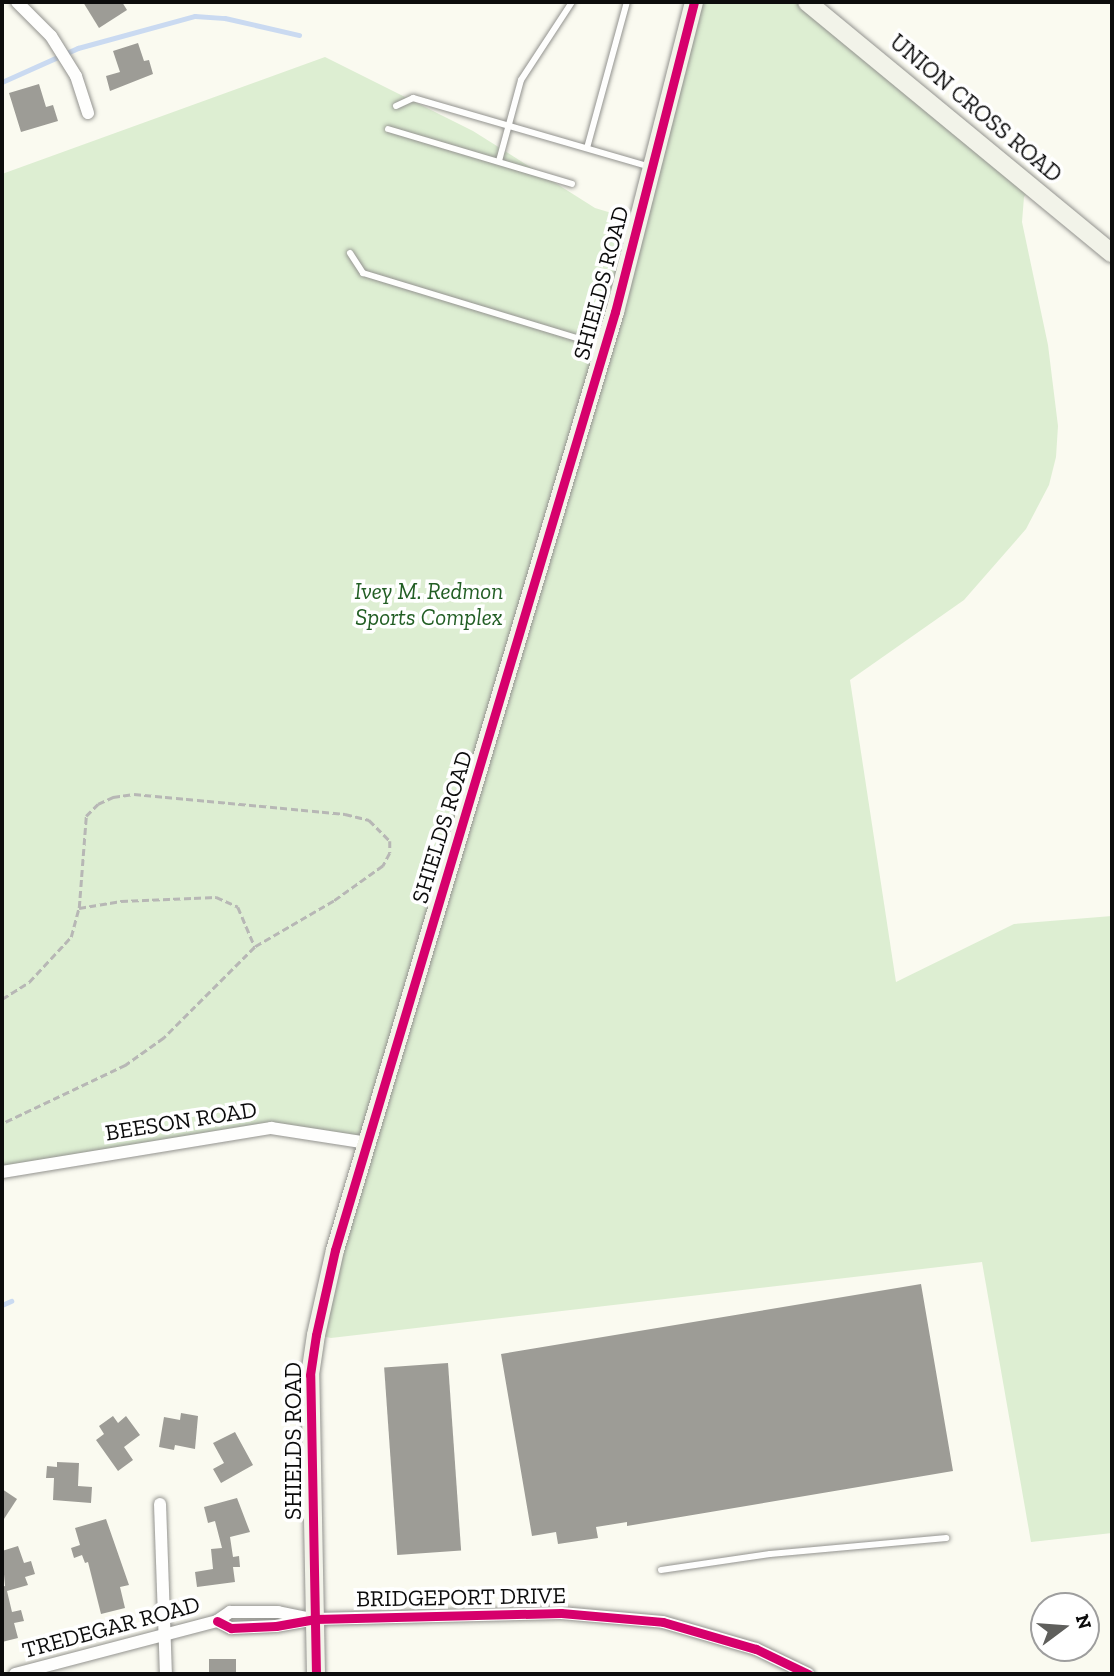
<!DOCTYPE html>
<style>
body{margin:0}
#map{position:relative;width:1114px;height:1676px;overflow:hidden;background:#fafaf0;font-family:"Zilla Slab",serif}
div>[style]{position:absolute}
.green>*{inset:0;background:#ddeed2}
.stream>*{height:4.5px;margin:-2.25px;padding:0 2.25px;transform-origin:2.25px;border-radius:2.25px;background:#cadaf1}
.building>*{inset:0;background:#9d9c96;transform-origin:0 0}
.path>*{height:2.5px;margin-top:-1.25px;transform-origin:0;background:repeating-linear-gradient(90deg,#b7b7b5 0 7px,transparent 0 10.5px)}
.roads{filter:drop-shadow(0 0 2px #93938f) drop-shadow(0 0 2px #93938f)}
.lane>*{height:6px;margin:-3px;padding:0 3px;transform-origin:3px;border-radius:3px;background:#fefefd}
.street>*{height:12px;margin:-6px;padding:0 6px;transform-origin:6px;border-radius:6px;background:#fefefd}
.secondary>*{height:18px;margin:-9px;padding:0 9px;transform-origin:9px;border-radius:9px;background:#f2f3e9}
.cycleway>*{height:9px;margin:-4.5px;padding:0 4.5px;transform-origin:4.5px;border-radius:4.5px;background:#d6006c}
span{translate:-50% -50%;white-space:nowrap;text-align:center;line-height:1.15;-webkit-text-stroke:7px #fff;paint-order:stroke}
.street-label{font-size:23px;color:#0c0c0c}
.park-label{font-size:23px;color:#225e24;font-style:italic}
.frame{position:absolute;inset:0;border:4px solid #0c0c0c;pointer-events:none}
.north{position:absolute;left:1030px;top:1592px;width:70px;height:70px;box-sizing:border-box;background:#fff;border:2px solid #9e9e9e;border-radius:50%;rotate:74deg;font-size:19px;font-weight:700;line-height:28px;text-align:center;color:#0c0c0c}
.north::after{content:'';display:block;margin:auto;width:24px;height:32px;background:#5f5f5c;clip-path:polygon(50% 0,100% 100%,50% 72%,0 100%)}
</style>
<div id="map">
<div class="green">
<i style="clip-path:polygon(694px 2px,807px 2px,1032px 186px,1024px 197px,1022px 222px,1048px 345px,1058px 426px,1056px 457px,1049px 485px,1026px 529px,964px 600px,850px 680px,896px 982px,1014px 924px,1112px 916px,1112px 1533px,1031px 1542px,982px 1262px,331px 1338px,316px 1335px,368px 1143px,271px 1128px,2px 1172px,2px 174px,325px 57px,473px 131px,595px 208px,638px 221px)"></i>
</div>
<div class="stream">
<i style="left:2px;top:82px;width:83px;rotate:-24.1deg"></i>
<i style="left:78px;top:48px;width:121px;rotate:-15.3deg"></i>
<i style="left:195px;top:16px;width:30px;rotate:4deg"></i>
<i style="left:225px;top:18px;width:76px;rotate:12.9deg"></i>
<i style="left:2px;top:1305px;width:10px;rotate:-24deg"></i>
</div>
<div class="building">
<i style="clip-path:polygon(83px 2px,122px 2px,127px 10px,99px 28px)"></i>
<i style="clip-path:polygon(138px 43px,144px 61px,149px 60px,153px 74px,110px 91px,106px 76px,120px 72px,113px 51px)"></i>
<i style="clip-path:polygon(39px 84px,46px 107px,53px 105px,58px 121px,21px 132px,9px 93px)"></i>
<i style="clip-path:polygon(921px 1284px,953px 1471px,627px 1526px,627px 1522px,596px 1527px,598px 1538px,558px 1544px,556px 1532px,532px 1536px,501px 1354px)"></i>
<i style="left:448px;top:1363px;width:188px;height:64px;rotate:86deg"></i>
<i style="clip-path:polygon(181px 1413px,198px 1416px,195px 1449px,175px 1445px,174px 1450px,159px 1447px,164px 1417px,180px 1420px)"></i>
<i style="clip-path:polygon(113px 1416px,118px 1423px,126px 1416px,140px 1435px,124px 1447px,133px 1460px,118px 1471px,96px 1440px,104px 1434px,99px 1426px)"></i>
<i style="clip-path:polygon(235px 1432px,253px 1465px,221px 1483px,213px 1469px,224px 1463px,213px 1443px)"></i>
<i style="clip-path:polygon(57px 1462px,79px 1463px,78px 1486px,92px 1487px,91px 1503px,53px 1500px,54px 1478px,46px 1478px,47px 1466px,57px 1467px)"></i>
<i style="clip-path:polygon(2px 1489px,17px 1499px,2px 1522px)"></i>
<i style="clip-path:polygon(237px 1498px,250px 1532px,230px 1537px,233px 1557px,239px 1556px,240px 1567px,233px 1567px,235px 1582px,197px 1587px,195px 1572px,213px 1569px,211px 1549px,222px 1548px,215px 1521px,208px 1523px,204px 1507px)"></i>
<i style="clip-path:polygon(106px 1519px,129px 1585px,120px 1587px,125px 1608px,101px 1614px,88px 1562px,85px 1563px,82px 1555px,74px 1558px,71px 1548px,80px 1545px,75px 1528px)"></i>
<i style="clip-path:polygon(18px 1546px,24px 1563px,31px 1561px,35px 1574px,25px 1577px,28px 1585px,7px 1591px,12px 1612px,21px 1610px,24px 1621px,14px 1623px,18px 1638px,2px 1642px,2px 1587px,5px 1586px,2px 1551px)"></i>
<i style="left:236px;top:1659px;width:15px;height:27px;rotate:90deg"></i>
</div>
<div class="path">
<i style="left:79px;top:908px;width:43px;rotate:-9.5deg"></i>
<i style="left:121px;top:901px;width:95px;rotate:-2.4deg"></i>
<i style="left:216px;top:897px;width:24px;rotate:24deg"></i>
<i style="left:238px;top:907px;width:43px;rotate:67deg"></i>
<i style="left:2px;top:999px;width:32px;rotate:-32deg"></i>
<i style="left:29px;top:982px;width:62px;rotate:-47deg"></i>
<i style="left:71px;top:937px;width:30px;rotate:-75deg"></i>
<i style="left:79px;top:908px;width:92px;rotate:-85.6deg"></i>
<i style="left:86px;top:816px;width:17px;rotate:-45deg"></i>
<i style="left:98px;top:804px;width:17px;rotate:-25deg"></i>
<i style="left:113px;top:797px;width:21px;rotate:-8deg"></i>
<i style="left:134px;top:794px;width:212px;rotate:5.4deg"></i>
<i style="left:345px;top:814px;width:25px;rotate:14deg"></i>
<i style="left:369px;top:820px;width:30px;rotate:45deg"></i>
<i style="left:390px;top:841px;width:12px;rotate:90deg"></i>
<i style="left:390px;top:853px;width:15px;rotate:118deg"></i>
<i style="left:383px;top:866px;width:60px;rotate:144.5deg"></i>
<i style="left:334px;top:901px;width:91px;rotate:149.8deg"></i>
<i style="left:255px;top:947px;width:129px;rotate:135deg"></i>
<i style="left:164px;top:1038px;width:47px;rotate:144.6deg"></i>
<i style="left:126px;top:1065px;width:137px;rotate:154.6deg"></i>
</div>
<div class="roads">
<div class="lane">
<i style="left:396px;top:106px;width:19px;rotate:-25deg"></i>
<i style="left:413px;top:98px;width:247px;rotate:16.2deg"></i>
<i style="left:388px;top:129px;width:192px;rotate:16.6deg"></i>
<i style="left:587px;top:148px;width:151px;rotate:-74.7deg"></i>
<i style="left:499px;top:161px;width:84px;rotate:-74.8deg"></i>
<i style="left:521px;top:80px;width:93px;rotate:-56.8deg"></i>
<i style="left:350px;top:253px;width:24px;rotate:57deg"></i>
<i style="left:363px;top:273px;width:252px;rotate:16.9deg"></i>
<i style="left:661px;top:1570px;width:110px;rotate:-8.4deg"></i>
<i style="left:770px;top:1554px;width:177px;rotate:-5.2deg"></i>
</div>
<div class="street">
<i style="left:17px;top:2px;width:48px;rotate:45deg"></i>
<i style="left:51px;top:36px;width:47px;rotate:58deg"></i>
<i style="left:76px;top:76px;width:39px;rotate:72deg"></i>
<i style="left:2px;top:1172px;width:273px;rotate:-9.3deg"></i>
<i style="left:271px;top:1128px;width:98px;rotate:8.8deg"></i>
<i style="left:160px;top:1504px;width:170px;rotate:88deg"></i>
<i style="left:217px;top:1621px;width:16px;rotate:27deg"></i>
<i style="left:231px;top:1628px;width:45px;rotate:-2.5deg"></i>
<i style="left:276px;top:1626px;width:40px;rotate:-10deg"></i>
<i style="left:315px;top:1619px;width:246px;rotate:-1.4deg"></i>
<i style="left:561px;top:1613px;width:102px;rotate:5deg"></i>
<i style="left:663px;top:1622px;width:97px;rotate:16.2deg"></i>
<i style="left:756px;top:1649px;width:58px;rotate:25.7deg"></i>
<i style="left:15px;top:1674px;width:209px;rotate:-14.7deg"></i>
<i style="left:217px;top:1621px;width:16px;rotate:-35deg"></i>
<i style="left:230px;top:1612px;width:48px"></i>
<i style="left:278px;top:1612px;width:30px;rotate:12deg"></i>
</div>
<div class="secondary">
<i style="left:807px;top:2px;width:395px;rotate:39.5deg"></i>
<i style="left:316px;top:1674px;width:299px;rotate:-91.1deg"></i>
<i style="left:310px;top:1375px;width:40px;rotate:-81.5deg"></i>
<i style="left:316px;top:1335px;width:87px;rotate:-77.4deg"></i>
<i style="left:335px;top:1250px;width:979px;rotate:-73.38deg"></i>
<i style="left:615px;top:312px;width:320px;rotate:-75.7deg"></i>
</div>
</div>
<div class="cycleway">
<i style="left:217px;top:1621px;width:16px;rotate:27deg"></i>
<i style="left:231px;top:1628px;width:45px;rotate:-2.5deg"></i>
<i style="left:276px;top:1626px;width:40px;rotate:-10deg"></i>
<i style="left:315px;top:1619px;width:246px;rotate:-1.4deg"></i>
<i style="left:561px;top:1613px;width:102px;rotate:5deg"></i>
<i style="left:663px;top:1622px;width:97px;rotate:16.2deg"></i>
<i style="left:756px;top:1649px;width:58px;rotate:25.7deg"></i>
<i style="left:316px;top:1674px;width:299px;rotate:-91.1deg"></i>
<i style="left:310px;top:1375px;width:40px;rotate:-81.5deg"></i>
<i style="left:316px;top:1335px;width:87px;rotate:-77.4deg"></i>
<i style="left:335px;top:1250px;width:979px;rotate:-73.38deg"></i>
<i style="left:615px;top:312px;width:320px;rotate:-75.7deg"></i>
</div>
<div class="street-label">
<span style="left:976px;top:108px;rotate:40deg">UNION CROSS ROAD</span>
<span style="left:601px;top:283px;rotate:-75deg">SHIELDS ROAD</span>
<span style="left:442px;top:827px;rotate:-73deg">SHIELDS ROAD</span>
<span style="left:181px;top:1121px;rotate:-9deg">BEESON ROAD</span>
<span style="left:293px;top:1441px;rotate:-90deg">SHIELDS ROAD</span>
<span style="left:461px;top:1597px;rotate:-1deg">BRIDGEPORT DRIVE</span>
<span style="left:111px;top:1627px;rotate:-15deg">TREDEGAR ROAD</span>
</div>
<div class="park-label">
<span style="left:429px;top:604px">Ivey M. Redmon<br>Sports Complex</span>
</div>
<div class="frame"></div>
<div class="north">N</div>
</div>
